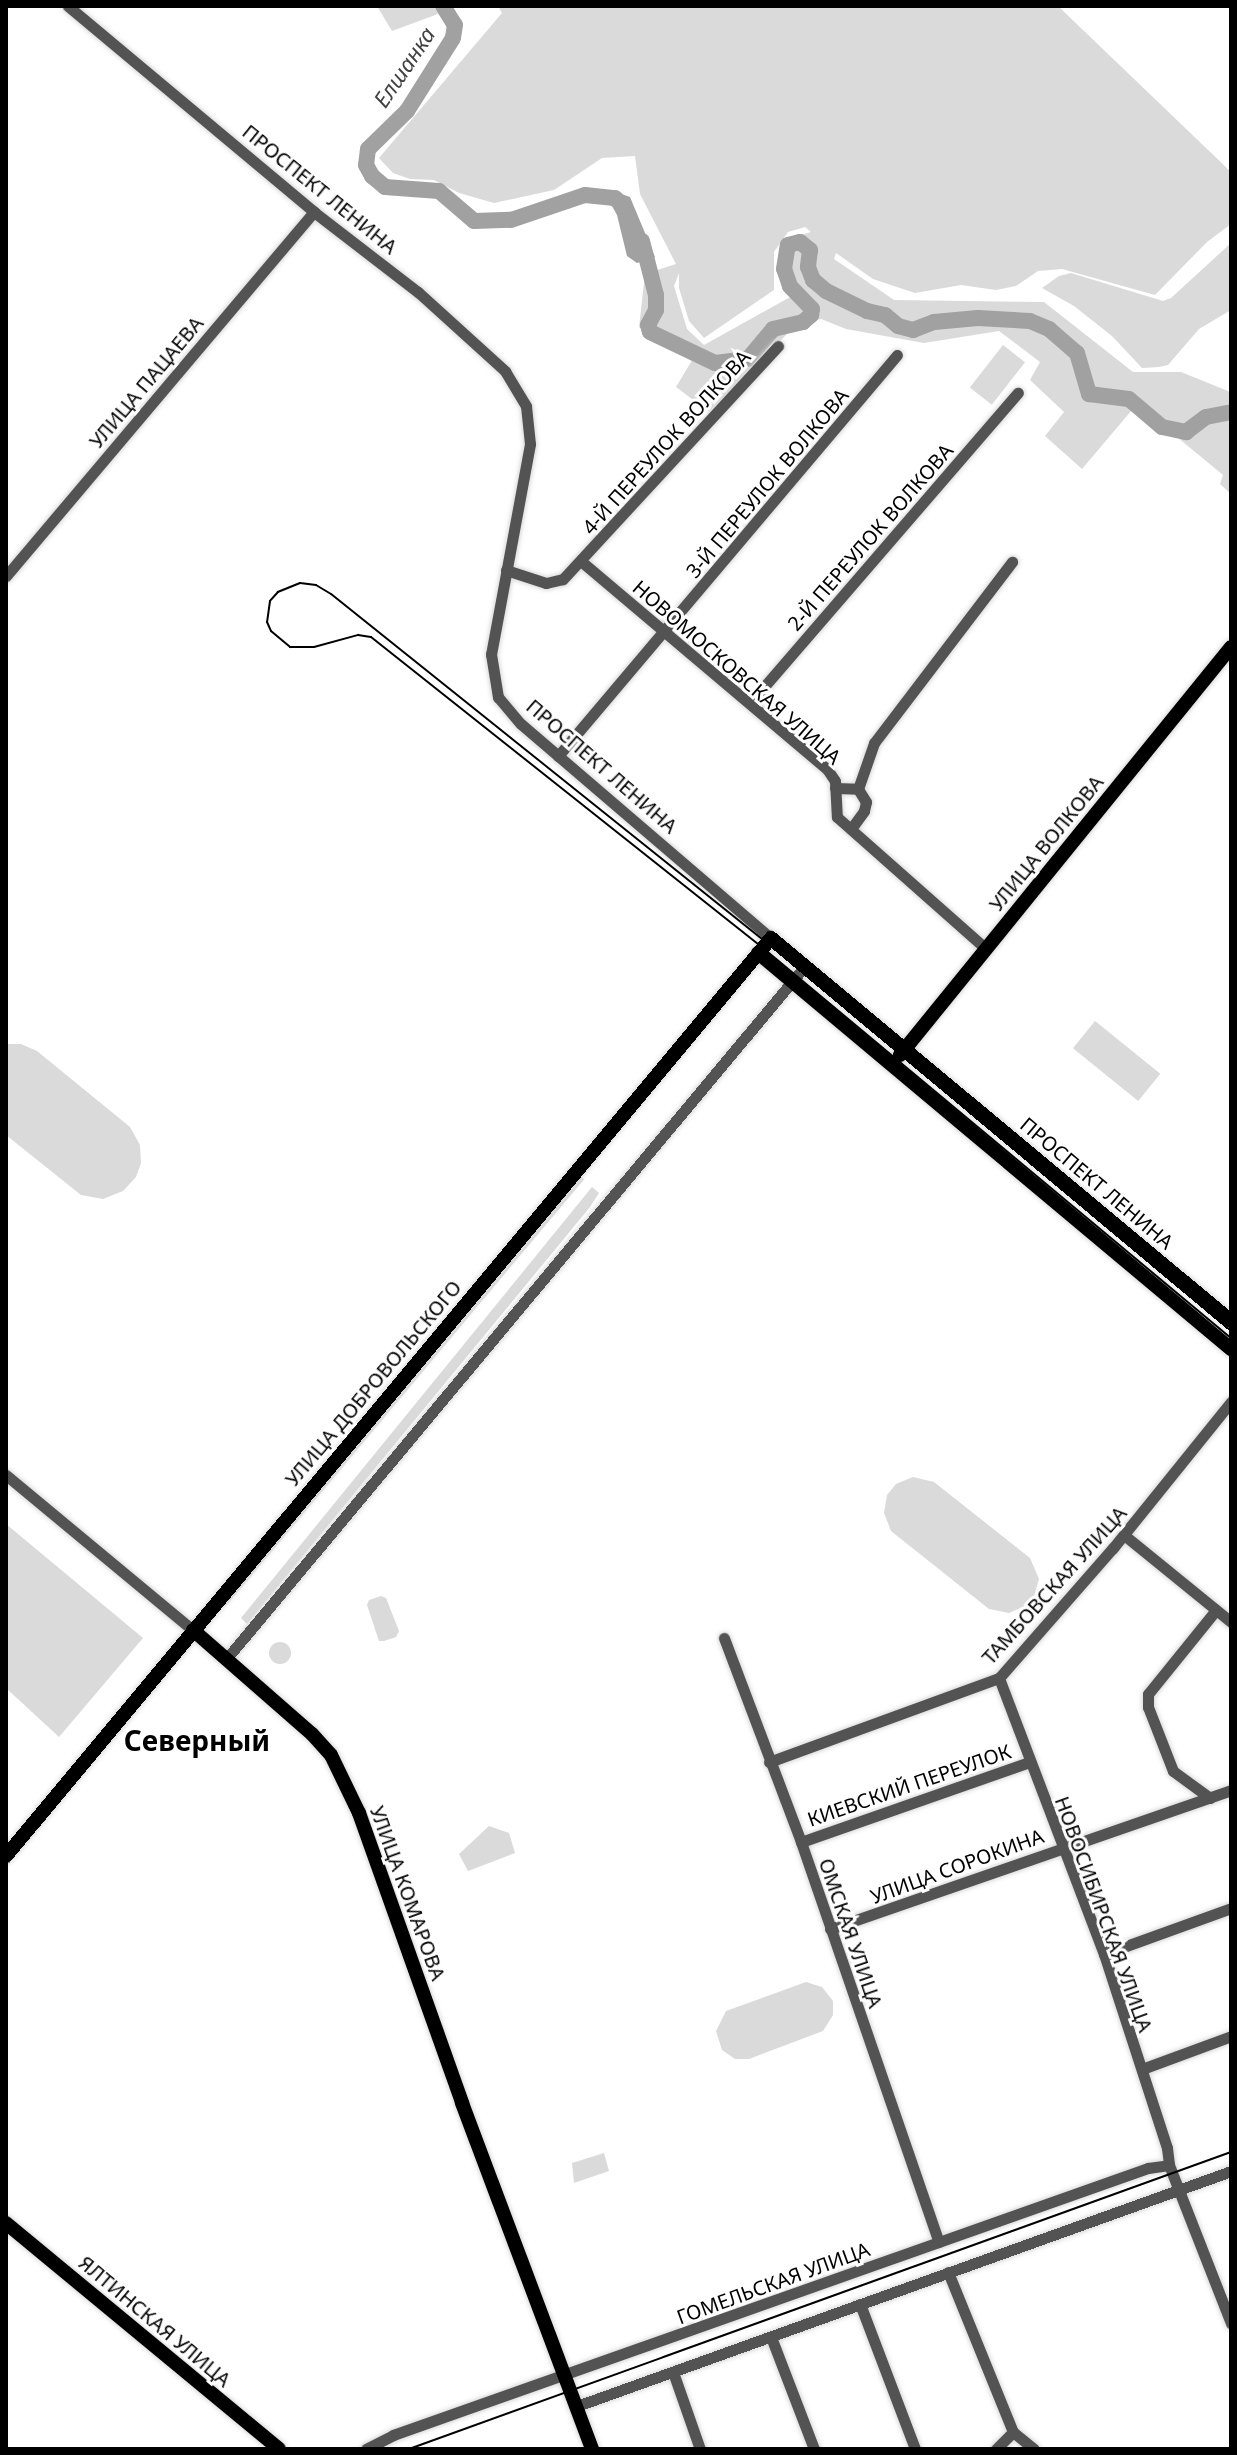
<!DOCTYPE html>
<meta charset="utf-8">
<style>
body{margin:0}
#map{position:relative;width:1237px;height:2455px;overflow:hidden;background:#fff;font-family:"Noto Sans",sans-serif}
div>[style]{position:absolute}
.green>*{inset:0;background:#dadada;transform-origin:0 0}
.round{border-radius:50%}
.water>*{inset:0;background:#a1a1a1}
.river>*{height:16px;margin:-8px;padding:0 8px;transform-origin:8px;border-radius:8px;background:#a1a1a1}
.roads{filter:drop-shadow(0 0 2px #dbdbdb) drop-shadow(0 0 2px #dbdbdb)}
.minor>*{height:11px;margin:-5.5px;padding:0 5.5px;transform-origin:5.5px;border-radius:5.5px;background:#535353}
.major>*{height:14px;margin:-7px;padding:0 7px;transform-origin:7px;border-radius:7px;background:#000}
.tram>*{height:2px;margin:-1px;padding:0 1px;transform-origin:1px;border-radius:1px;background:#000}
span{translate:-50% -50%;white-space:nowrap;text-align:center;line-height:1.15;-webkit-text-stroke:6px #fff;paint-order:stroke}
.street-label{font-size:20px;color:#000}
.water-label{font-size:22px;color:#424242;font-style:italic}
.district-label{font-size:28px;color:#000;font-weight:700}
.frame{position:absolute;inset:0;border:8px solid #000;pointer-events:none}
</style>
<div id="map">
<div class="green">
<i style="clip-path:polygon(377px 6px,434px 6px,438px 14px,392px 31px)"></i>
<i style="clip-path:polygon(evenodd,498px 6px,1058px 6px,1231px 172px,1231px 224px,1207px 242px,1155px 295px,1062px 269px,1038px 271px,1016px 286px,996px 290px,961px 285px,915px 293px,873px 279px,836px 253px,834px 259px,894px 300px,1044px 302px,1133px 372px,1181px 372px,1228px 391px,1231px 393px,1231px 494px,1220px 484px,1223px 475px,1137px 404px,1082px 469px,1045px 436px,1064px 412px,1030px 380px,1040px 362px,999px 331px,924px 343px,846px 329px,821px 319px,795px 326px,709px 412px,676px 387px,694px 357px,639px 327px,645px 274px,676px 264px,640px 194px,635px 156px,602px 158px,554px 190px,494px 203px,459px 193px,434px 180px,410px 179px,393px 173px,379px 158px,502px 13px,498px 6px,805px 227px,811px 232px,791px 238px,780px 260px,792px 296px,704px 345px,687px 329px,674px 286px,679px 273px,679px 288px,689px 321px,704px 338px,774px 290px,774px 252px,788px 232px,805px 227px)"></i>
<i style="clip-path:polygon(1231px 243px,1231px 310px,1199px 329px,1168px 365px,1159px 367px,1142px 368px,1112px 336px,1074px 306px,1042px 288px,1059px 276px,1071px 273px,1163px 301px,1171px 298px)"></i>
<i style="left:1003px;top:345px;width:28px;height:54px;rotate:38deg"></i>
<i style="left:1095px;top:1021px;width:84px;height:35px;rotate:39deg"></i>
<i style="clip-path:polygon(6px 1044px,21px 1044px,37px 1051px,130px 1127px,140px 1145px,141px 1163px,136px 1177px,123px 1191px,103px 1199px,81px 1195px,6px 1135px)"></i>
<i style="left:578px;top:1174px;width:8px;height:557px;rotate:40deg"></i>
<i style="clip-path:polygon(592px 1187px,599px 1193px,590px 1207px,247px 1624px,241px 1618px)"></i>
<i style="clip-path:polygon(913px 1477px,934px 1482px,1030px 1558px,1039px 1579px,1034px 1596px,1027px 1605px,1009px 1613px,989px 1609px,891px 1531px,884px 1513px,887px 1495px,896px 1484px)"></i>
<i style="clip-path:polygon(6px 1524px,143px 1638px,59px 1737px,6px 1688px)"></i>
<i style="clip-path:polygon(381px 1596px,386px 1598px,399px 1631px,396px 1637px,384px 1641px,379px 1641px,367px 1605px,369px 1600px)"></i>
<i class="round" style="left:269px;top:1642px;width:22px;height:22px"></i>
<i style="clip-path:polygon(489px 1826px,509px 1833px,515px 1853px,468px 1871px,459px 1854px)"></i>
<i style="clip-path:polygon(806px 1982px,822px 1987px,833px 2001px,833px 2015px,823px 2031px,749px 2059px,735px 2059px,722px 2050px,716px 2031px,726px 2011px)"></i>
<i style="clip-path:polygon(604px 2153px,609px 2171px,574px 2183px,572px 2163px)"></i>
</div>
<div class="water">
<i style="clip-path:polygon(613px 191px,630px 197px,655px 257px,637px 263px,627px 256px,617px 215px,606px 195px)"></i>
</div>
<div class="river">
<i style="left:443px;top:6px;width:22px;rotate:58deg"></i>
<i style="left:455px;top:25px;width:13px;rotate:99deg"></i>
<i style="left:453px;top:38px;width:86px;rotate:122.2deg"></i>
<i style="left:407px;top:111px;width:54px;rotate:135.7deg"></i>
<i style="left:368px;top:149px;width:16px;rotate:97deg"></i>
<i style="left:366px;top:165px;width:13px;rotate:61deg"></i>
<i style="left:372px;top:176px;width:17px;rotate:40deg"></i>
<i style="left:385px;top:187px;width:54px;rotate:4.2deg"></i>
<i style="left:439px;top:191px;width:46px;rotate:40.6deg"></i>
<i style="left:474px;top:221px;width:37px;rotate:-2deg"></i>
<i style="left:511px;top:220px;width:78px;rotate:-18.7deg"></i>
<i style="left:585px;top:195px;width:30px;rotate:6deg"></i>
<i style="left:615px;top:198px;width:13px;rotate:45deg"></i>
<i style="left:642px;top:241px;width:56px;rotate:75.5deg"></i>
<i style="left:656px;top:295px;width:15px;rotate:90deg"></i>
<i style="left:656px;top:310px;width:17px;rotate:118deg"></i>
<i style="left:648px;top:325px;width:7px;rotate:74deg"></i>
<i style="left:650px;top:332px;width:72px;rotate:25.5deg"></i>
<i style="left:715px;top:363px;width:33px;rotate:-7deg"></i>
<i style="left:748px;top:359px;width:39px;rotate:-50deg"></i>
<i style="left:773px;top:329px;width:31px;rotate:-13deg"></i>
<i style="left:803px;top:322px;width:11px;rotate:-41deg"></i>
<i style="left:811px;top:315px;width:6px;rotate:-81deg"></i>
<i style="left:812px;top:309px;width:32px;rotate:-134deg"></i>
<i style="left:790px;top:286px;width:18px;rotate:-109deg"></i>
<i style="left:784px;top:269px;width:24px;rotate:-81deg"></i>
<i style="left:788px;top:245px;width:12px;rotate:-14deg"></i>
<i style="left:800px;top:242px;width:13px;rotate:39deg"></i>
<i style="left:810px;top:250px;width:17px;rotate:97deg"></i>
<i style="left:808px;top:267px;width:14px;rotate:69deg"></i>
<i style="left:813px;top:280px;width:17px;rotate:40deg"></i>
<i style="left:826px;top:291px;width:46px;rotate:26deg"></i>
<i style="left:867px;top:311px;width:18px;rotate:13deg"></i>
<i style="left:885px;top:315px;width:17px;rotate:40deg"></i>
<i style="left:898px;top:326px;width:16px;rotate:15deg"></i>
<i style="left:913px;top:330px;width:22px;rotate:-21deg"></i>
<i style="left:934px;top:322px;width:44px;rotate:-5.2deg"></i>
<i style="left:978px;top:318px;width:52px;rotate:3.3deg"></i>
<i style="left:1030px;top:321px;width:21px;rotate:23deg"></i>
<i style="left:1049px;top:329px;width:37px;rotate:41deg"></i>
<i style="left:1077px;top:353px;width:43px;rotate:73.7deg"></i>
<i style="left:1089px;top:394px;width:40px;rotate:7.1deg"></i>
<i style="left:1129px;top:399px;width:43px;rotate:40.3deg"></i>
<i style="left:1162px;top:427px;width:25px;rotate:12deg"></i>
<i style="left:1186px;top:432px;width:25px;rotate:-37deg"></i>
<i style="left:1206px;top:417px;width:25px;rotate:-11deg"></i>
</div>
<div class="roads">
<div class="minor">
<i style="left:68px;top:6px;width:321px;rotate:39.9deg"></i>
<i style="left:314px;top:212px;width:131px;rotate:37.6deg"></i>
<i style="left:418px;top:292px;width:118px;rotate:42.2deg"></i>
<i style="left:505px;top:371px;width:41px;rotate:59deg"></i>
<i style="left:526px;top:406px;width:38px;rotate:84deg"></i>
<i style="left:530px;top:444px;width:214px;rotate:100.5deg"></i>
<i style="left:491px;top:654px;width:44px;rotate:80.8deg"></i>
<i style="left:498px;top:697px;width:35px;rotate:50deg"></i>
<i style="left:521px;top:724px;width:329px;rotate:40.6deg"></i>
<i style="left:582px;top:562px;width:321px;rotate:40.2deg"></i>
<i style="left:827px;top:769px;width:14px;rotate:56deg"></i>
<i style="left:835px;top:781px;width:36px;rotate:87deg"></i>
<i style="left:837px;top:817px;width:199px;rotate:41.5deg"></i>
<i style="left:506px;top:570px;width:42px;rotate:18deg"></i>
<i style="left:546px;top:583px;width:17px;rotate:-13deg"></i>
<i style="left:563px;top:579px;width:317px;rotate:-47.3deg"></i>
<i style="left:6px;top:576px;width:477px;rotate:-49.8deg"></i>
<i style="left:750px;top:703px;width:410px;rotate:-49.2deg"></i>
<i style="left:558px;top:756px;width:525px;rotate:-49.79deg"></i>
<i style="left:835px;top:788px;width:23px;rotate:2deg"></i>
<i style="left:858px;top:789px;width:15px;rotate:58deg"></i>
<i style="left:866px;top:802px;width:9px;rotate:103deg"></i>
<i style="left:864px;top:811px;width:22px;rotate:126deg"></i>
<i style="left:858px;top:789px;width:49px;rotate:-70.8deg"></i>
<i style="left:874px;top:743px;width:228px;rotate:-52.7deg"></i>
<i style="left:6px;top:1475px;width:243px;rotate:39.7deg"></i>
<i style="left:1124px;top:1535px;width:138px;rotate:39.1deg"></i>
<i style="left:724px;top:1638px;width:218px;rotate:69.3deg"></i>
<i style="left:801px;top:1842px;width:423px;rotate:71deg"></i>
<i style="left:227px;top:1658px;width:902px;rotate:-50.13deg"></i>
<i style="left:999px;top:1678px;width:295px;rotate:69.2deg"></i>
<i style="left:1104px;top:1954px;width:204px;rotate:72deg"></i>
<i style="left:1167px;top:2148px;width:17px;rotate:83deg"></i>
<i style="left:1169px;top:2165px;width:170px;rotate:68.6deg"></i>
<i style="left:769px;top:1762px;width:245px;rotate:-20.1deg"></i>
<i style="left:999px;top:1678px;width:173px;rotate:-48.8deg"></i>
<i style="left:1113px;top:1548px;width:188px;rotate:-51.1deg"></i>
<i style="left:1210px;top:1798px;width:46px;rotate:-143.9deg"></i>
<i style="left:1173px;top:1771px;width:69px;rotate:-111.3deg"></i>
<i style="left:1148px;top:1707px;width:13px;rotate:-90deg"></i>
<i style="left:1148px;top:1694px;width:108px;rotate:-51deg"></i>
<i style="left:801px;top:1842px;width:242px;rotate:-19.3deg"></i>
<i style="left:830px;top:1929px;width:424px;rotate:-19.1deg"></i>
<i style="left:1104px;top:1954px;width:135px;rotate:-19.9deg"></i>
<i style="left:1142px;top:2069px;width:95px;rotate:-20.3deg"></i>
<i style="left:948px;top:2272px;width:173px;rotate:67.9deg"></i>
<i style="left:1013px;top:2432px;width:27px;rotate:39deg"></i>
<i style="left:860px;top:2304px;width:155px;rotate:69.2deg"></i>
<i style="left:771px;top:2337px;width:120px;rotate:69deg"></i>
<i style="left:673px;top:2372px;width:82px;rotate:70.7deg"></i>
<i style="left:577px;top:2406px;width:695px;rotate:-19.76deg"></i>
<i style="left:366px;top:2449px;width:30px;rotate:-27deg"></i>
<i style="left:393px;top:2435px;width:801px;rotate:-19.48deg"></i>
<i style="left:1148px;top:2168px;width:21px;rotate:-8deg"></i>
<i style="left:996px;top:2449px;width:24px;rotate:-45deg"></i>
</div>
<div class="major">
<i style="left:758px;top:953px;width:617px;rotate:39.94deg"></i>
<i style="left:900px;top:1055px;width:525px;rotate:-50.95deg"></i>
<i style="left:193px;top:1630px;width:158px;rotate:41.2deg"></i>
<i style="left:312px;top:1734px;width:28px;rotate:48deg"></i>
<i style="left:331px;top:1755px;width:64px;rotate:64.2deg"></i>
<i style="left:359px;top:1813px;width:308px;rotate:70.4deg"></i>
<i style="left:462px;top:2103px;width:370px;rotate:69.4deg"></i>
<i style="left:6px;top:1856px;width:1195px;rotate:-50.19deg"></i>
<i style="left:771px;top:938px;width:599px;rotate:39.78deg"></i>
<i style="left:6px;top:2223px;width:354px;rotate:39.6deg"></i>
</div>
</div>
<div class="tram">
<i style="left:1231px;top:1331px;width:605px;rotate:-140.1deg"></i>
<i style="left:767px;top:943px;width:558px;rotate:-141.32deg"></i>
<i style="left:331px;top:594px;width:17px;rotate:-149deg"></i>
<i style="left:316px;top:585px;width:16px;rotate:-173deg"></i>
<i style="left:300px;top:583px;width:24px;rotate:158deg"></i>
<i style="left:278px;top:592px;width:12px;rotate:132deg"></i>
<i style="left:270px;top:601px;width:21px;rotate:98deg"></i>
<i style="left:267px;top:622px;width:10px;rotate:66deg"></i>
<i style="left:271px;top:631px;width:25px;rotate:40deg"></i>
<i style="left:290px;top:647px;width:24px"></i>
<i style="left:314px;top:647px;width:46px;rotate:-15.3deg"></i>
<i style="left:358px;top:635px;width:13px;rotate:9deg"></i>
<i style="left:371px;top:637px;width:500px;rotate:38.43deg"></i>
<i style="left:763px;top:948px;width:609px;rotate:39.81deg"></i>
<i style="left:409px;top:2449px;width:874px;rotate:-19.87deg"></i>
</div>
<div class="street-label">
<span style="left:320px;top:189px;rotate:39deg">ПРОСПЕКТ ЛЕНИНА</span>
<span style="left:146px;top:382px;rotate:-50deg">УЛИЦА ПАЦАЕВА</span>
<span style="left:666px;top:442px;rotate:-48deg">4-Й ПЕРЕУЛОК ВОЛКОВА</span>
<span style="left:767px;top:483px;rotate:-50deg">3-Й ПЕРЕУЛОК ВОЛКОВА</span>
<span style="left:870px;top:537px;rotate:-49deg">2-Й ПЕРЕУЛОК ВОЛКОВА</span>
<span style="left:737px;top:672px;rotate:41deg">НОВОМОСКОВСКАЯ УЛИЦА</span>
<span style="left:602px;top:766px;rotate:41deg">ПРОСПЕКТ ЛЕНИНА</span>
<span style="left:1046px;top:843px;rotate:-51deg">УЛИЦА ВОЛКОВА</span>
<span style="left:1097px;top:1183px;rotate:40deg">ПРОСПЕКТ ЛЕНИНА</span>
<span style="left:373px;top:1383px;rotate:-50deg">УЛИЦА ДОБРОВОЛЬСКОГО</span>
<span style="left:1054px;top:1585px;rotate:-48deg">ТАМБОВСКАЯ УЛИЦА</span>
<span style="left:909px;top:1785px;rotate:-19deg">КИЕВСКИЙ ПЕРЕУЛОК</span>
<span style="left:957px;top:1866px;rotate:-20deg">УЛИЦА СОРОКИНА</span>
<span style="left:408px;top:1893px;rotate:70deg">УЛИЦА КОМАРОВА</span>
<span style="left:1104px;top:1914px;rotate:70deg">НОВОСИБИРСКАЯ УЛИЦА</span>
<span style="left:851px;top:1933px;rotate:71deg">ОМСКАЯ УЛИЦА</span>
<span style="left:773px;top:2283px;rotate:-20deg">ГОМЕЛЬСКАЯ УЛИЦА</span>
<span style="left:155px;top:2321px;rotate:40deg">ЯЛТИНСКАЯ УЛИЦА</span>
</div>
<div class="water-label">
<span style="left:404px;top:67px;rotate:-56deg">Елшанка</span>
</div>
<div class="district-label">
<span style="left:197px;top:1740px">Северный</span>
</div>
<div class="frame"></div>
</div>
